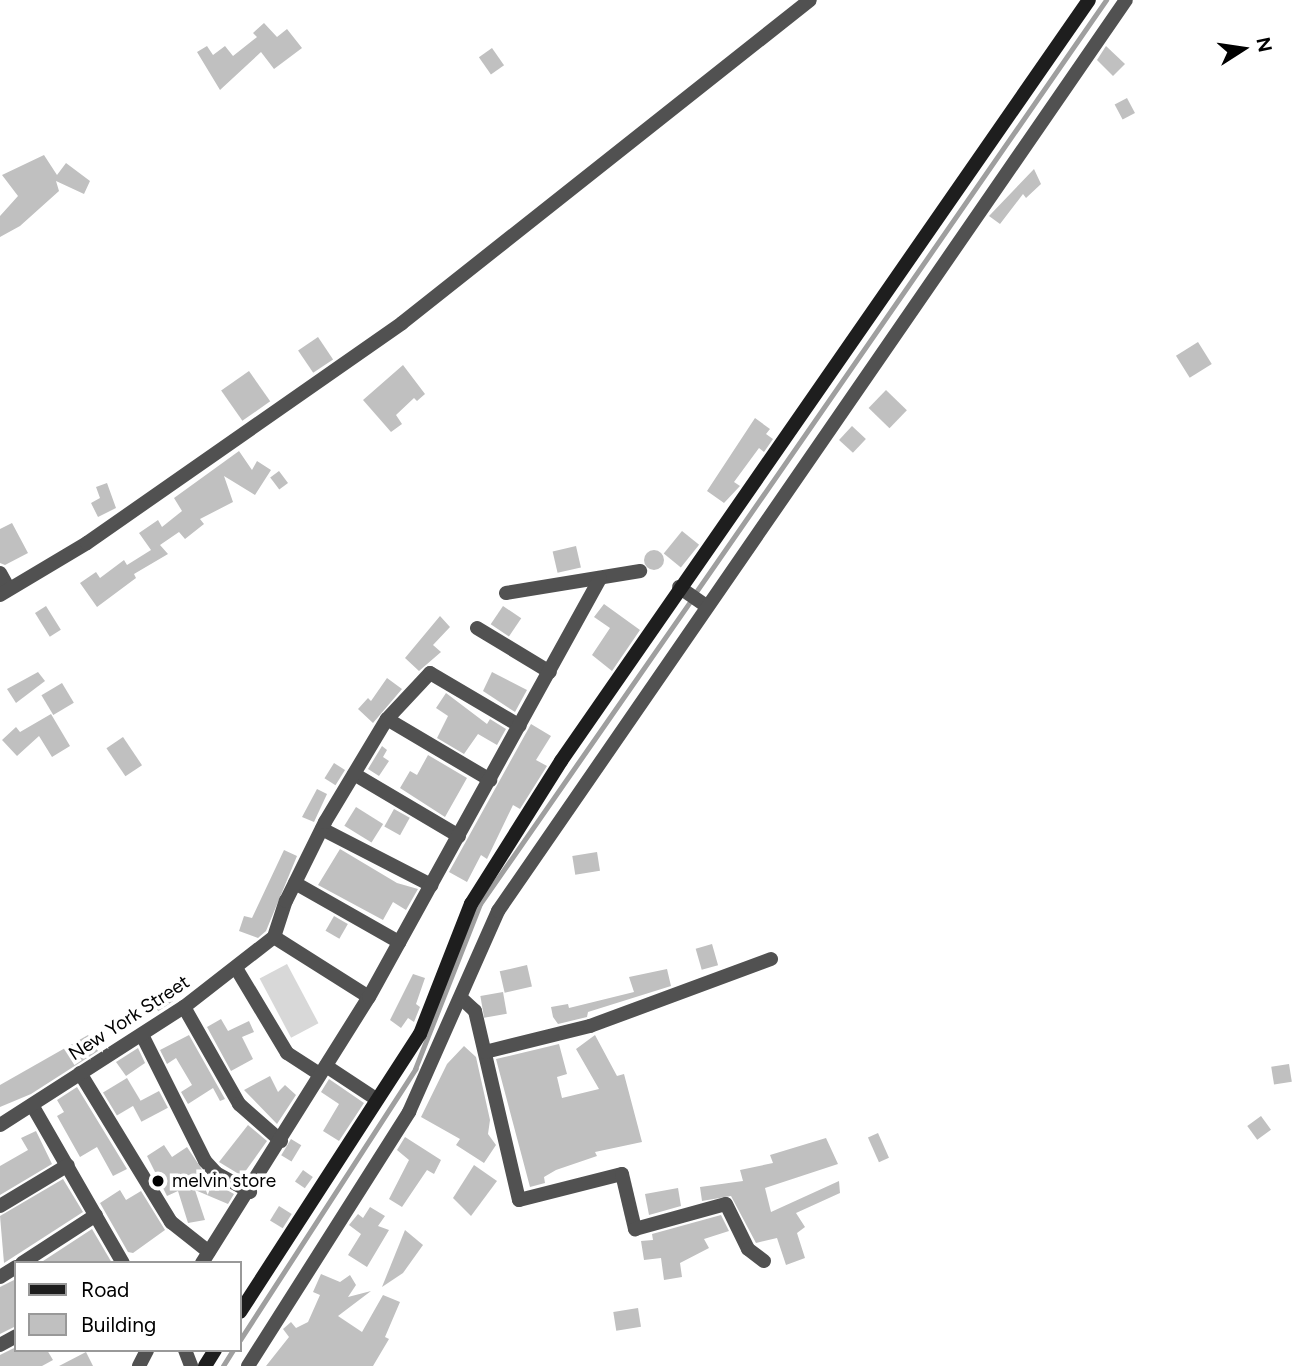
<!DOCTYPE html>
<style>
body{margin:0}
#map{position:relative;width:1292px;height:1366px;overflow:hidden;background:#fff;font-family:Figtree,sans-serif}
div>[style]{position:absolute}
.green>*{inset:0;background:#d8d8d8;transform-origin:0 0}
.stream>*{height:4.5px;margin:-2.25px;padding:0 2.25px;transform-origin:2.25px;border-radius:2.25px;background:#9f9f9f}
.building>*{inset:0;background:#c0c0c0;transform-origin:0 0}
.round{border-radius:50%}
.street>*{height:14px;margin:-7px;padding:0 7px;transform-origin:7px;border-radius:7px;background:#515151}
.secondary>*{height:14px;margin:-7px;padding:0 7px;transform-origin:7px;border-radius:7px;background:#1e1e1e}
.dots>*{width:19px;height:19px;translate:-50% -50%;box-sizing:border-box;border:4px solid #fff;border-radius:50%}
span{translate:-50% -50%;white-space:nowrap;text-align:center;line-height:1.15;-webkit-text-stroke:7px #fff;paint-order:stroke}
.street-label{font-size:19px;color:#000}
.poi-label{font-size:19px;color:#000}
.left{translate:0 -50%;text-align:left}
.legend{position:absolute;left:14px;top:1261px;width:228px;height:91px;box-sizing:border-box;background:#fff;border:2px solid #999;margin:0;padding:9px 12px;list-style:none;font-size:21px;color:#000}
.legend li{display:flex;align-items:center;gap:14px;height:35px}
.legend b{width:35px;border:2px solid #999}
.north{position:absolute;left:1208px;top:14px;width:70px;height:70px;-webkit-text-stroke:5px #fff;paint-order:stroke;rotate:78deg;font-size:19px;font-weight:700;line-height:28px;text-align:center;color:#000}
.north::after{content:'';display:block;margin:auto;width:24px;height:32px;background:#000;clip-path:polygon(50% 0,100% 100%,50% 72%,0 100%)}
</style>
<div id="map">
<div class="green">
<i style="left:287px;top:964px;width:67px;height:31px;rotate:62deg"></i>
</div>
<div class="stream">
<i style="left:696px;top:592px;width:720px;rotate:-55.29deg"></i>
<i style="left:240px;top:1340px;width:323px;rotate:-57.1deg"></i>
<i style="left:415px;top:1069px;width:177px;rotate:-68.5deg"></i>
<i style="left:480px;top:904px;width:366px;rotate:-55.2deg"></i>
<i style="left:223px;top:1366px;width:19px;rotate:-58deg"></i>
</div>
<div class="building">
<i style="clip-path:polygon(264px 23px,277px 37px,287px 29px,302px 48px,274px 69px,261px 52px,220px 90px,197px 52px,207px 46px,213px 55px,225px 46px,233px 56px,257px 37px,253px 33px)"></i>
<i style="clip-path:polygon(1106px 46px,1125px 64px,1113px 76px,1097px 60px)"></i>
<i style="left:492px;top:48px;width:21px;height:16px;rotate:55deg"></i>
<i style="left:1127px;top:98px;width:17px;height:14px;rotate:62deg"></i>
<i style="clip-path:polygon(44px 155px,57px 175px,66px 163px,90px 181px,84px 194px,56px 181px,59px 191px,20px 226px,0 237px,0 216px,18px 196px,2px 175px)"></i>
<i style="clip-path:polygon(1034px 169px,1041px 184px,1026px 198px,1023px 194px,1000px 224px,989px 216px)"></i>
<i style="left:318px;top:337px;width:27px;height:24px;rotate:56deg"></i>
<i style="left:1198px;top:342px;width:26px;height:26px;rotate:58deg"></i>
<i style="clip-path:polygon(403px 365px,425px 394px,417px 401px,414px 398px,396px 415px,402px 424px,391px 432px,363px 400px)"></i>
<i style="left:249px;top:371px;width:37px;height:34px;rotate:55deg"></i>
<i style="left:886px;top:390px;width:29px;height:25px;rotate:44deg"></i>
<i style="clip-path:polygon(755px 418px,770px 429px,766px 434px,773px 439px,764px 452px,759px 448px,734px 482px,740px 486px,724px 503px,707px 491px)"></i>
<i style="left:852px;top:426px;width:19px;height:19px;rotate:43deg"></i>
<i style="clip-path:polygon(239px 451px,252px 470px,257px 461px,271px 470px,255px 495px,224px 476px,233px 502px,200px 519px,204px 524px,185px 539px,179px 532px,160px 545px,168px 554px,134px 574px,136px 578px,97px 607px,80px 583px,96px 572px,100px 578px,124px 560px,127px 565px,151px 550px,139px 533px,158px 520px,162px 527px,182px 511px,174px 498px)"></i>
<i style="left:279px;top:471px;width:15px;height:11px;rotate:53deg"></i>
<i style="clip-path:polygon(107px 483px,116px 508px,98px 517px,91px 503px,100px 498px,96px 487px)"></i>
<i style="clip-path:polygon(12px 523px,28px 553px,5px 565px,0 563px,0 529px)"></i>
<i style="left:682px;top:531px;width:22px;height:29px;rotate:39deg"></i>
<i style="left:576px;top:546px;width:22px;height:24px;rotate:77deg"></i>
<i class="round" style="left:644px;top:550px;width:20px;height:20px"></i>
<i style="clip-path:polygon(604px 604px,640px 630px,612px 671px,592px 655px,610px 628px,594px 617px)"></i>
<i style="left:46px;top:606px;width:28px;height:13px;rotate:58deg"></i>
<i style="left:503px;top:606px;width:22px;height:22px;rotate:34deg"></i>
<i style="clip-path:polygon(440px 616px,450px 627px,433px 645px,441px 652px,419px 671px,405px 658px)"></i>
<i style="clip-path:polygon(38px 672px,45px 681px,16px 703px,7px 689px)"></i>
<i style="clip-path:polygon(492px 672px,527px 690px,515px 712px,483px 691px)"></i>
<i style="clip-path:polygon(387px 678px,402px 689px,373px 723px,358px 709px,368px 698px,371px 701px)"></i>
<i style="left:62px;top:683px;width:23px;height:24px;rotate:59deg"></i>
<i style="clip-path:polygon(446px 693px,487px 724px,490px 719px,506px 729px,497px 745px,478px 734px,464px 754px,437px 738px,448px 716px,436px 708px)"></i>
<i style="clip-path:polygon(51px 714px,70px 746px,52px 757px,39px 736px,17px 756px,2px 740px,16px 727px,20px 732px)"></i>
<i style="clip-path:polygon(531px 724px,551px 736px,536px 760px,547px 766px,520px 809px,513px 805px,487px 859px,481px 855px,467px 882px,449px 872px)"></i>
<i style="left:123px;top:737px;width:34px;height:20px;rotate:56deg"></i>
<i style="clip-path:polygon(382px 746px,387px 750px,383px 757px,389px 761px,379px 776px,368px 769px)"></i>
<i style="clip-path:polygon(428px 755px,467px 778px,445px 817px,400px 788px,410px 771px,417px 775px)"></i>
<i style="left:334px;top:763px;width:13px;height:18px;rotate:32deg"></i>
<i style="clip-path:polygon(317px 789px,327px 794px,314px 822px,302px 817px)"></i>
<i style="left:356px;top:807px;width:32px;height:22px;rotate:32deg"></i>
<i style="left:394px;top:809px;width:18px;height:20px;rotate:29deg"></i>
<i style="clip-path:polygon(340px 849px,397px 883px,418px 889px,406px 910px,393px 902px,383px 920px,318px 885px)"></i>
<i style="clip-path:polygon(284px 850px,297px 856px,266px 931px,258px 938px,239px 931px,244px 916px,252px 918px)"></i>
<i style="left:597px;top:852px;width:19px;height:25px;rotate:81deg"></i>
<i style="left:334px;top:916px;width:16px;height:17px;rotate:30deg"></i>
<i style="left:712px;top:944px;width:22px;height:17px;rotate:74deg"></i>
<i style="left:527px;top:965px;width:22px;height:28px;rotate:77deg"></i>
<i style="clip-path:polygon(667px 969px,671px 986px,588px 1012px,587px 1017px,558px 1024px,553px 1017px,551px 1007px,568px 1004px,569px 1008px,634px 992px,629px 977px)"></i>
<i style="clip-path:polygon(413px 974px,425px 978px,416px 1004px,420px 1007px,414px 1022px,408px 1018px,401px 1028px,390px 1020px)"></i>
<i style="left:167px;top:992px;width:11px;height:18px;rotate:56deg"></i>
<i style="left:503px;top:992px;width:22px;height:23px;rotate:80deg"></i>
<i style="clip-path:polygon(221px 1019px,228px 1031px,249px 1021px,254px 1032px,242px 1037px,253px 1059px,231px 1071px,207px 1027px)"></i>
<i style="clip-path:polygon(88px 1035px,98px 1051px,31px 1094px,0 1107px,0 1085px)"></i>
<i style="clip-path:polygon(189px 1035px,225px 1099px,220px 1101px,213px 1088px,188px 1104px,181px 1092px,192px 1085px,176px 1058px,167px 1064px,160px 1050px)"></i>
<i style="clip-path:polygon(595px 1035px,617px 1076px,624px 1074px,642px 1142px,595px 1152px,597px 1156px,556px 1170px,544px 1177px,545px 1183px,530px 1187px,496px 1059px,559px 1044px,567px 1074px,557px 1077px,562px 1098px,599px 1089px,576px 1049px)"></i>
<i style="clip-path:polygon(464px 1046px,476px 1057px,490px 1120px,488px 1134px,496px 1145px,484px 1163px,456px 1145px,460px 1139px,421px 1117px,447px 1064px)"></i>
<i style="clip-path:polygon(138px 1048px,145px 1063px,126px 1076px,116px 1062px)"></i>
<i style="left:1289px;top:1064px;width:18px;height:18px;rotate:81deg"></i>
<i style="clip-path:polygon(270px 1076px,278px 1092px,285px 1085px,296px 1095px,277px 1124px,244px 1090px)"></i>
<i style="left:127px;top:1078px;width:27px;height:28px;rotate:59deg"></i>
<i style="clip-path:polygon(329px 1079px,364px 1103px,339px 1141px,323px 1131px,339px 1104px,321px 1092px)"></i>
<i style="clip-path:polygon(77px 1087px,127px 1169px,113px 1176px,97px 1147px,80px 1157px,57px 1116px,64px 1112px,57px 1100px)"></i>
<i style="left:159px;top:1091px;width:19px;height:30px;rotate:62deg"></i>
<i style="left:1261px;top:1116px;width:17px;height:17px;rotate:54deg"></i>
<i style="clip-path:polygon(248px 1125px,267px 1141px,242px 1176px,219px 1162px)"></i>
<i style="clip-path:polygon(36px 1131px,52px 1164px,0 1195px,0 1166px,28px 1150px,21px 1138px)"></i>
<i style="left:878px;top:1133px;width:27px;height:11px;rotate:66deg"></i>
<i style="clip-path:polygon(405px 1137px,441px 1160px,434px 1174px,427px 1170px,402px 1207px,389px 1199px,409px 1160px,397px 1150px)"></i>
<i style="clip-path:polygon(826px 1138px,838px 1164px,765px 1188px,771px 1212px,839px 1181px,840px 1193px,796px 1213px,805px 1227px,797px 1233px,805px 1258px,786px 1265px,777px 1238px,756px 1243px,731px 1196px,702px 1201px,700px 1187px,743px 1181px,740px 1170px,773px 1163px,770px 1155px)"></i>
<i style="left:291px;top:1139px;width:12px;height:19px;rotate:31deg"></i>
<i style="clip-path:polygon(164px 1145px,172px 1157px,187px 1147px,209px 1180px,234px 1194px,228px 1204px,195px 1190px,205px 1220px,188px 1223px,178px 1191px,167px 1196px,147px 1156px)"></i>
<i style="clip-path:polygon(474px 1165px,497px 1181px,471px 1216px,453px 1198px)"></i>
<i style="left:303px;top:1170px;width:12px;height:14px;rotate:35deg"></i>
<i style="clip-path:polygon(63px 1179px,83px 1212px,4px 1263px,0 1216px)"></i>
<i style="clip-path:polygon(678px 1188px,681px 1206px,649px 1215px,645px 1194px)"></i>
<i style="clip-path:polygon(120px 1190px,126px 1200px,141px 1191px,165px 1230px,133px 1253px,128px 1252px,100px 1203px)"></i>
<i style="left:279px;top:1206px;width:15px;height:17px;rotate:32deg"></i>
<i style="clip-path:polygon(370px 1207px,385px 1216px,378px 1226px,389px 1230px,367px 1267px,348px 1255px,361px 1234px,349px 1225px,358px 1214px,363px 1218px)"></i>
<i style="clip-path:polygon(721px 1215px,729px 1231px,704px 1239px,709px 1248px,680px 1263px,682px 1277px,664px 1280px,661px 1258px,644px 1260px,641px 1241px,653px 1240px,652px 1234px)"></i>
<i style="clip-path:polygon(92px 1229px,112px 1263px,40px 1263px)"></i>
<i style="clip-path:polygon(405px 1230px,423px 1245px,403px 1273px,382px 1287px)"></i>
<i style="clip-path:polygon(321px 1274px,340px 1282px,350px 1275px,356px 1285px,348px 1297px,371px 1291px,338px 1316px,362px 1332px,383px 1295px,400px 1302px,385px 1337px,389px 1339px,373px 1366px,266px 1366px,289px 1337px,283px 1329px,291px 1322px,296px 1328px,308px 1322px,320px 1295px,313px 1292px)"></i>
<i style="clip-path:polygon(16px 1279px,16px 1326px,0 1334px,0 1287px)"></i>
<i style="left:638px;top:1308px;width:19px;height:25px;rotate:81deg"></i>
<i style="clip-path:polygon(16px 1347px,47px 1350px,53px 1360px,42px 1366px,0 1366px,0 1355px)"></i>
<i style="clip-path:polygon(86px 1352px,93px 1366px,59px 1366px)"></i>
</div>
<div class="street">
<i style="left:0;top:573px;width:18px;rotate:61deg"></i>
<i style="left:679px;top:587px;width:32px;rotate:35deg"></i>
<i style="left:506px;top:593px;width:136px;rotate:-9.3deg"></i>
<i style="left:0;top:595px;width:101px;rotate:-30.9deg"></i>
<i style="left:87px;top:543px;width:384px;rotate:-34.9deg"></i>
<i style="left:402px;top:323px;width:520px;rotate:-38.37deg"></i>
<i style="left:477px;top:628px;width:85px;rotate:31.1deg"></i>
<i style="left:387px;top:719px;width:63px;rotate:-46.9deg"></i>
<i style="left:430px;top:673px;width:104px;rotate:30.5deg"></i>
<i style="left:354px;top:774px;width:122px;rotate:30.6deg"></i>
<i style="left:322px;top:829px;width:123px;rotate:27.2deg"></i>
<i style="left:295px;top:883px;width:120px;rotate:29.6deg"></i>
<i style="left:274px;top:937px;width:112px;rotate:32.3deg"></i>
<i style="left:236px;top:968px;width:99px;rotate:59deg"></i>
<i style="left:287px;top:1053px;width:38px;rotate:33deg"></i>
<i style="left:461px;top:998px;width:19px;rotate:43deg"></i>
<i style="left:475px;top:1011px;width:194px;rotate:76.9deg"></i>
<i style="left:519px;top:1200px;width:106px;rotate:-14.2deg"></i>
<i style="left:622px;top:1174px;width:57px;rotate:76.7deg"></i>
<i style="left:635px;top:1229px;width:94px;rotate:-15.4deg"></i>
<i style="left:726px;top:1204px;width:50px;rotate:63.9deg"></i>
<i style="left:748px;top:1249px;width:20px;rotate:37deg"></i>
<i style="left:184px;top:1007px;width:112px;rotate:60.4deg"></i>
<i style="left:239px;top:1104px;width:56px;rotate:41.4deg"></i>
<i style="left:142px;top:1035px;width:141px;rotate:63.4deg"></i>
<i style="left:205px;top:1161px;width:16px;rotate:47deg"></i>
<i style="left:216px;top:1173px;width:39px;rotate:29deg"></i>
<i style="left:485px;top:1052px;width:108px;rotate:-13.9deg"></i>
<i style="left:590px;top:1026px;width:193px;rotate:-20.3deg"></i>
<i style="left:326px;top:1066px;width:60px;rotate:33.4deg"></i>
<i style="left:80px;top:1073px;width:175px;rotate:58.6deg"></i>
<i style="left:171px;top:1222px;width:48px;rotate:38.3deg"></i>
<i style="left:32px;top:1105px;width:182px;rotate:60.1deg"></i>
<i style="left:0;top:1125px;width:219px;rotate:-32.7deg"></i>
<i style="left:184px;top:1007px;width:114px;rotate:-37.9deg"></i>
<i style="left:274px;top:937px;width:38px;rotate:-72deg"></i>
<i style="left:286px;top:901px;width:88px;rotate:-63.7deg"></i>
<i style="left:325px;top:822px;width:120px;rotate:-59deg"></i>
<i style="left:387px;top:719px;width:120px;rotate:30.6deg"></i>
<i style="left:0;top:1206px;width:79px;rotate:-31.1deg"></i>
<i style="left:22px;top:1263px;width:88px;rotate:-33deg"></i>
<i style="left:202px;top:1263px;width:314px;rotate:-57.9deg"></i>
<i style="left:369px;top:997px;width:478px;rotate:-61.1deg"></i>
<i style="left:0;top:1277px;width:19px;rotate:-32deg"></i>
<i style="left:0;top:1345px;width:18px;rotate:-29deg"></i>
<i style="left:185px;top:1350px;width:17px;rotate:69deg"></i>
<i style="left:139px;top:1366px;width:18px;rotate:-63deg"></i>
<i style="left:248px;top:1366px;width:301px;rotate:-57.6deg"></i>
<i style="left:409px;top:1112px;width:220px;rotate:-66.1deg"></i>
<i style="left:498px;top:911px;width:1106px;rotate:-55.42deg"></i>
</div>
<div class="secondary">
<i style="left:240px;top:1312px;width:331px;rotate:-57.1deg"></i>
<i style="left:420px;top:1034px;width:140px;rotate:-68.6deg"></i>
<i style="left:471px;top:904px;width:169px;rotate:-57.8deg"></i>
<i style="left:561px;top:761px;width:926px;rotate:-55.25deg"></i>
<i style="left:205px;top:1366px;width:19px;rotate:-58deg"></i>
</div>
<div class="dots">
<i style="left:158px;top:1181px;background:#000"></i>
</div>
<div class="street-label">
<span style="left:129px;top:1018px;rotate:-33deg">New York Street</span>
</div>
<div class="poi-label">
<span class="left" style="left:172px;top:1181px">melvin store</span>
</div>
<ul class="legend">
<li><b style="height:9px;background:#1e1e1e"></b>Road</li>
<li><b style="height:19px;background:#c0c0c0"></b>Building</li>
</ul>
<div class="north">N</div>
</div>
